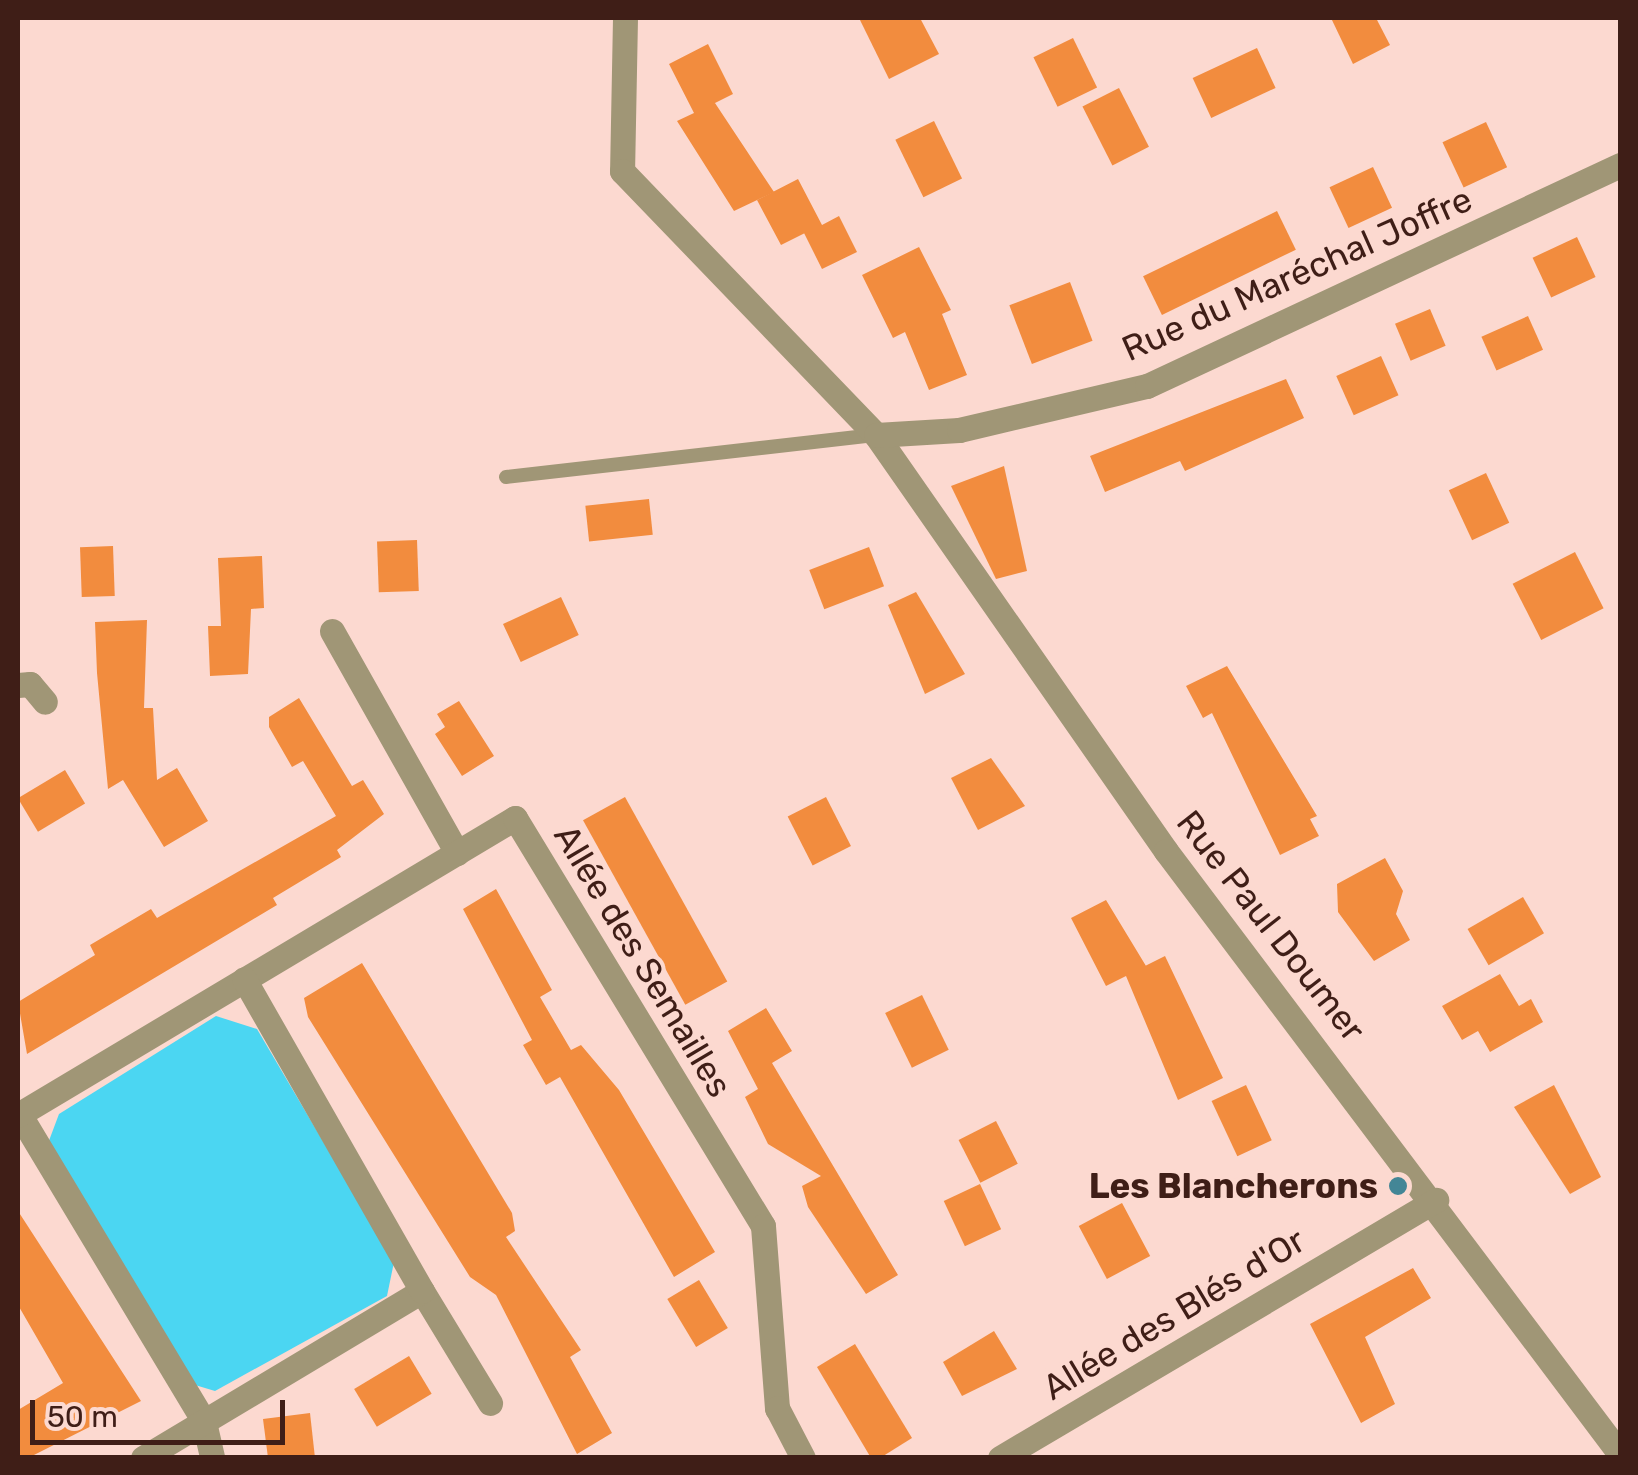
<!DOCTYPE html>
<meta charset="utf-8">
<style>
body{margin:0}
#map{position:relative;width:1638px;height:1475px;overflow:hidden;background:#fcd9d0;font-family:Rubik,sans-serif}
div>[style]{position:absolute}
.water>*{inset:0;background:#4bd6f2}
.building>*{inset:0;background:#f28c3e;transform-origin:0 0}
.lane>*{height:14px;margin:-7px;padding:0 7px;transform-origin:7px;border-radius:7px;background:#a09676}
.street>*{height:25px;margin:-12.5px;padding:0 12.5px;transform-origin:12.5px;border-radius:12.5px;background:#a09676}
.dots>*{width:28px;height:28px;translate:-50% -50%;box-sizing:border-box;border:5px solid #fcd9d0;border-radius:50%}
span{translate:-50% -50%;white-space:nowrap;text-align:center;line-height:1.15;-webkit-text-stroke:8px #fcd9d0;paint-order:stroke}
.street-label{font-size:35px;color:#3f1e17}
.poi-label{font-size:35px;color:#3f1e17;font-weight:700}
.right{translate:-100% -50%;text-align:right}
.frame{position:absolute;inset:0;border:20px solid #3f1e17;pointer-events:none}
.scale{position:absolute;left:30px;top:1400px;width:255px;height:45px;box-sizing:border-box;border:5px solid #3f1e17;border-top:0;padding-left:12px;font-size:30px;line-height:35px;white-space:nowrap;color:#3f1e17;-webkit-text-stroke:8px #fcd9d0;paint-order:stroke}
</style>
<div id="map">
<div class="water">
<i style="clip-path:polygon(216px 1016px,257px 1029px,394px 1262px,387px 1296px,215px 1391px,195px 1385px,47px 1146px,59px 1114px)"></i>
</div>
<div class="building">
<i style="clip-path:polygon(859px 18px,920px 18px,939px 54px,889px 79px)"></i>
<i style="clip-path:polygon(1331px 18px,1376px 18px,1390px 45px,1353px 64px)"></i>
<i style="left:1073px;top:38px;width:55px;height:44px;rotate:64deg"></i>
<i style="clip-path:polygon(708px 44px,733px 94px,703px 109px,715px 103px,774px 192px,734px 211px,677px 121px,694px 113px,669px 64px)"></i>
<i style="left:1257px;top:48px;width:44px;height:71px;rotate:65deg"></i>
<i style="left:1119px;top:88px;width:66px;height:41px;rotate:63deg"></i>
<i style="left:934px;top:121px;width:64px;height:43px;rotate:64deg"></i>
<i style="left:1486px;top:122px;width:50px;height:48px;rotate:65deg"></i>
<i style="left:1373px;top:167px;width:45px;height:48px;rotate:65deg"></i>
<i style="clip-path:polygon(798px 179px,822px 225px,839px 216px,857px 252px,822px 269px,804px 233px,815px 228px,781px 245px,757px 200px)"></i>
<i style="left:1277px;top:211px;width:43px;height:149px;rotate:64deg"></i>
<i style="left:1577px;top:237px;width:44px;height:49px;rotate:65deg"></i>
<i style="clip-path:polygon(919px 247px,951px 310px,942px 314px,967px 375px,929px 390px,905px 332px,893px 338px,862px 275px)"></i>
<i style="left:1070px;top:282px;width:63px;height:65px;rotate:69deg"></i>
<i style="left:1430px;top:309px;width:40px;height:38px;rotate:67deg"></i>
<i style="left:1528px;top:316px;width:37px;height:51px;rotate:66deg"></i>
<i style="left:1381px;top:356px;width:43px;height:49px;rotate:66deg"></i>
<i style="clip-path:polygon(1286px 379px,1304px 418px,1185px 471px,1180px 461px,1105px 492px,1090px 456px)"></i>
<i style="clip-path:polygon(1004px 466px,1027px 571px,996px 579px,951px 486px)"></i>
<i style="left:1486px;top:473px;width:55px;height:41px;rotate:65deg"></i>
<i style="left:649px;top:499px;width:36px;height:64px;rotate:84deg"></i>
<i style="left:417px;top:540px;width:51px;height:40px;rotate:88deg"></i>
<i style="left:113px;top:546px;width:50px;height:33px;rotate:88deg"></i>
<i style="left:869px;top:547px;width:42px;height:64px;rotate:69deg"></i>
<i style="left:1575px;top:552px;width:63px;height:70px;rotate:63deg"></i>
<i style="clip-path:polygon(262px 556px,264px 608px,251px 609px,248px 674px,210px 676px,208px 626px,221px 626px,218px 558px)"></i>
<i style="clip-path:polygon(916px 592px,965px 674px,925px 694px,888px 605px)"></i>
<i style="left:561px;top:597px;width:42px;height:64px;rotate:65deg"></i>
<i style="clip-path:polygon(147px 620px,144px 708px,153px 708px,157px 780px,177px 768px,208px 821px,164px 847px,123px 780px,108px 789px,97px 673px,95px 622px)"></i>
<i style="clip-path:polygon(1227px 666px,1317px 816px,1310px 819px,1319px 836px,1280px 855px,1212px 713px,1203px 718px,1186px 686px)"></i>
<i style="clip-path:polygon(299px 698px,352px 786px,363px 780px,384px 814px,337px 850px,341px 857px,273px 898px,277px 905px,27px 1054px,18px 1002px,95px 955px,90px 945px,151px 909px,157px 918px,336px 816px,303px 761px,292px 767px,269px 727px,269px 717px)"></i>
<i style="clip-path:polygon(459px 701px,494px 756px,462px 776px,435px 734px,445px 727px,437px 714px)"></i>
<i style="clip-path:polygon(991px 758px,1025px 806px,978px 830px,951px 778px)"></i>
<i style="left:65px;top:770px;width:39px;height:55px;rotate:59deg"></i>
<i style="left:625px;top:797px;width:211px;height:48px;rotate:61deg"></i>
<i style="left:826px;top:797px;width:55px;height:43px;rotate:63deg"></i>
<i style="clip-path:polygon(1385px 858px,1403px 891px,1396px 914px,1410px 940px,1374px 961px,1338px 912px,1337px 884px)"></i>
<i style="clip-path:polygon(496px 889px,552px 990px,540px 997px,571px 1050px,581px 1045px,619px 1090px,715px 1252px,674px 1277px,560px 1077px,546px 1085px,523px 1045px,532px 1040px,463px 909px)"></i>
<i style="left:1523px;top:897px;width:42px;height:64px;rotate:60deg"></i>
<i style="clip-path:polygon(1106px 900px,1146px 966px,1137px 970px,1165px 956px,1223px 1078px,1178px 1100px,1126px 976px,1106px 986px,1071px 918px)"></i>
<i style="clip-path:polygon(362px 963px,512px 1213px,515px 1231px,506px 1237px,581px 1350px,570px 1357px,612px 1433px,577px 1454px,496px 1295px,470px 1277px,308px 1017px,304px 998px)"></i>
<i style="clip-path:polygon(1500px 974px,1519px 1006px,1531px 999px,1543px 1022px,1490px 1052px,1478px 1031px,1462px 1040px,1442px 1006px)"></i>
<i style="left:922px;top:995px;width:61px;height:41px;rotate:64deg"></i>
<i style="clip-path:polygon(766px 1008px,792px 1051px,772px 1063px,898px 1275px,866px 1294px,808px 1207px,802px 1186px,821px 1176px,768px 1144px,745px 1097px,758px 1089px,728px 1031px)"></i>
<i style="left:1246px;top:1085px;width:61px;height:38px;rotate:65deg"></i>
<i style="clip-path:polygon(1554px 1085px,1601px 1177px,1570px 1194px,1514px 1107px)"></i>
<i style="left:996px;top:1121px;width:48px;height:42px;rotate:63deg"></i>
<i style="left:980px;top:1184px;width:50px;height:40px;rotate:65deg"></i>
<i style="left:1122px;top:1203px;width:60px;height:49px;rotate:62deg"></i>
<i style="clip-path:polygon(18px 1211px,141px 1401px,28px 1458px,18px 1458px,18px 1410px,63px 1383px,18px 1305px)"></i>
<i style="clip-path:polygon(1413px 1268px,1431px 1298px,1365px 1337px,1395px 1404px,1361px 1423px,1310px 1324px)"></i>
<i style="left:699px;top:1280px;width:56px;height:37px;rotate:59deg"></i>
<i style="clip-path:polygon(994px 1331px,1017px 1369px,962px 1396px,943px 1362px)"></i>
<i style="clip-path:polygon(855px 1344px,912px 1438px,880px 1458px,871px 1458px,817px 1367px)"></i>
<i style="left:409px;top:1356px;width:44px;height:64px;rotate:59deg"></i>
<i style="clip-path:polygon(310px 1413px,315px 1458px,268px 1458px,263px 1419px)"></i>
</div>
<div class="lane">
<i style="left:506px;top:477px;width:371px;rotate:-6.5deg"></i>
</div>
<div class="street">
<i style="left:625px;top:18px;width:153px;rotate:91.1deg"></i>
<i style="left:622px;top:171px;width:366px;rotate:46.1deg"></i>
<i style="left:876px;top:435px;width:507px;rotate:55.12deg"></i>
<i style="left:1166px;top:851px;width:755px;rotate:53.02deg"></i>
<i style="left:876px;top:435px;width:83px;rotate:-3.4deg"></i>
<i style="left:959px;top:430px;width:193px;rotate:-13.2deg"></i>
<i style="left:1147px;top:386px;width:522px;rotate:-25.04deg"></i>
<i style="left:332px;top:631px;width:255px;rotate:60.6deg"></i>
<i style="left:18px;top:685px;width:12px;rotate:-5deg"></i>
<i style="left:30px;top:684px;width:23px;rotate:50deg"></i>
<i style="left:18px;top:1112px;width:362px;rotate:59deg"></i>
<i style="left:204px;top:1422px;width:37px;rotate:77deg"></i>
<i style="left:18px;top:1115px;width:579px;rotate:-30.86deg"></i>
<i style="left:515px;top:818px;width:477px;rotate:58.7deg"></i>
<i style="left:763px;top:1226px;width:183px;rotate:85.6deg"></i>
<i style="left:777px;top:1408px;width:56px;rotate:62.5deg"></i>
<i style="left:422px;top:1291px;width:131px;rotate:58.7deg"></i>
<i style="left:143px;top:1458px;width:325px;rotate:-30.9deg"></i>
<i style="left:422px;top:1291px;width:359px;rotate:-119.7deg"></i>
<i style="left:1000px;top:1458px;width:507px;rotate:-30.61deg"></i>
</div>
<div class="dots">
<i style="left:1398px;top:1186px;background:#438696"></i>
</div>
<div class="street-label">
<span style="left:1297px;top:274px;rotate:-24deg">Rue du Maréchal Joffre</span>
<span style="left:1271px;top:926px;rotate:52deg">Rue Paul Doumer</span>
<span style="left:643px;top:961px;rotate:59deg">Allée des Semailles</span>
<span style="left:1174px;top:1314px;rotate:-31deg">Allée des Blés d'Or</span>
</div>
<div class="poi-label">
<span class="right" style="left:1378px;top:1186px">Les Blancherons</span>
</div>
<div class="frame"></div>
<div class="scale">50 m</div>
</div>
